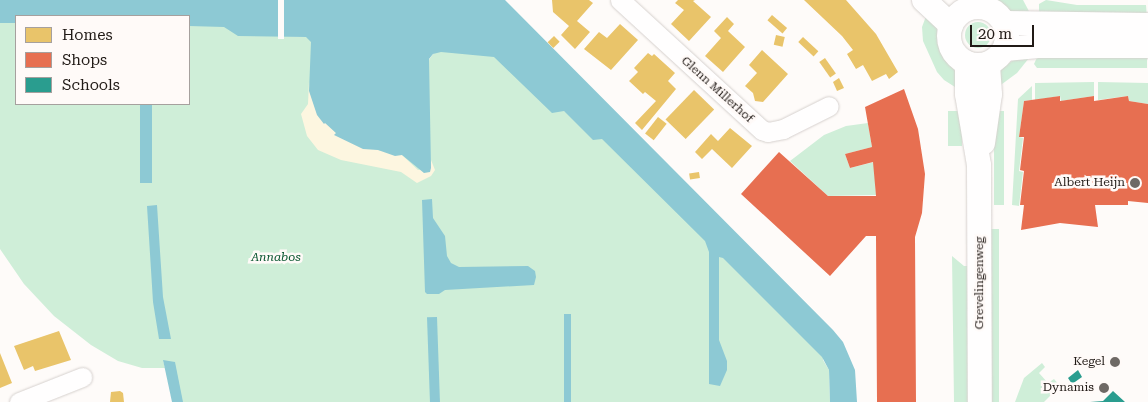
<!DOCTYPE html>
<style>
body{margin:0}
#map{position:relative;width:1148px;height:402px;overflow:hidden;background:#fefbf9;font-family:"Roboto Serif",serif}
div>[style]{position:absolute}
.green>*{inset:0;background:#cfeed8;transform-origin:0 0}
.round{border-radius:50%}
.sand>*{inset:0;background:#fdf6e0}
.water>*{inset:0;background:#8dc9d4;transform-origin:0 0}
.pier>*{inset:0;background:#fefbf9;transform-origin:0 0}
.homes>*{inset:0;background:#e9c46a;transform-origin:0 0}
.shops>*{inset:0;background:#e76f51}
.schools>*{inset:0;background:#2a9d8f}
.roads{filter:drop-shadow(0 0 1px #d6d1ce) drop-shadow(0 0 1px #d6d1ce)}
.minor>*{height:19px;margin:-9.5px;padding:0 9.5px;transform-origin:9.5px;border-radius:9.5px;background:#fffefe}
.tertiary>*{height:24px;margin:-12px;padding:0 12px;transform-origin:12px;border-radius:12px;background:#fffefe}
.tertiary>.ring{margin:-12px;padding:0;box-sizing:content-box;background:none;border:24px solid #fffefe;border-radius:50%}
.dots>*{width:14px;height:14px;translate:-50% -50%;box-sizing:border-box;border:2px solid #fffaf8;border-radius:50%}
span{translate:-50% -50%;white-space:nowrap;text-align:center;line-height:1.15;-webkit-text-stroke:5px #fffaf8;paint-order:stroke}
.street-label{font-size:12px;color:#211a16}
.poi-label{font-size:12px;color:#211a16}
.right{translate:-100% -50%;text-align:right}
.park-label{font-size:12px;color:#0a5731;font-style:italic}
.legend{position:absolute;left:15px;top:15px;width:175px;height:90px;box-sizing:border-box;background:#fffaf8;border:1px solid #a6a09e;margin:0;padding:6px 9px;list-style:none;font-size:15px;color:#211a16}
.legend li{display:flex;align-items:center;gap:10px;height:25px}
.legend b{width:25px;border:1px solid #a6a09e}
.scale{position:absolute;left:970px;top:25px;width:64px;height:22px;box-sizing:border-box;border:2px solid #211a16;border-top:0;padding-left:6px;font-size:15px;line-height:18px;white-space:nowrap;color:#211a16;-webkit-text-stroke:4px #fffaf8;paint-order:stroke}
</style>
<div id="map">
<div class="green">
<i style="clip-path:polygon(996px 0,1023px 0,1031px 15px,1014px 15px)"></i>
<i style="clip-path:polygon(1046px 0,1077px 5px,1146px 5px,1147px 18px,1039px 19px,1039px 4px)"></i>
<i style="clip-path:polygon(928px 11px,938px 26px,940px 49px,957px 74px,955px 87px,944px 80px,937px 72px,923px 41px,922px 27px)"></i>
<i style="clip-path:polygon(0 22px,16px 22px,16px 104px,189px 104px,189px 22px,228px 23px,238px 34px,313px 37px,429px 91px,428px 61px,433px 54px,445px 46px,494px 56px,558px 111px,564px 111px,593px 123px,823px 350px,823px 360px,829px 370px,830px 402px,182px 402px,163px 360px,165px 368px,142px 368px,118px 361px,91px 345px,54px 316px,24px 284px,0 249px)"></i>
<i class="round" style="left:965px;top:22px;width:26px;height:26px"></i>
<i style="clip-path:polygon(1147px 52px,1147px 68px,1037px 68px,1034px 64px,1039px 53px)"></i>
<i style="clip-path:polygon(1021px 55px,1029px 58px,1017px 73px,998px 87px,999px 70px)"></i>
<i style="clip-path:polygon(1094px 82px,1094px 96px,1061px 101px,1060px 96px,1035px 100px,1035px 83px)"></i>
<i style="clip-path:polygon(1098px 82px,1148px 83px,1148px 104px,1129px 101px,1128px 96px,1098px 100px)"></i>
<i style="clip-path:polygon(1032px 86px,1032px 100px,1024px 101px,1019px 137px,1023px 138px,1019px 171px,1023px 172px,1019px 206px,1012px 205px,1018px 99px)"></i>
<i style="left:948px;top:111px;width:14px;height:35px"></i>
<i style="left:994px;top:111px;width:10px;height:94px"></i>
<i style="clip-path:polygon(868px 123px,872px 147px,845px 154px,850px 168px,874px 162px,876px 195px,828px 196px,790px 161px,824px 135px,846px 126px)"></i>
<i style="left:999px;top:229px;width:173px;height:9px;rotate:90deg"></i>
<i style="clip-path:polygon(952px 256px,964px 266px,968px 266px,968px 402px,954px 402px)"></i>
<i style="clip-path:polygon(1042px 363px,1045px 367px,1039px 373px,1048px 383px,1054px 379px,1060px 386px,1044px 402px,1015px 402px,1024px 378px)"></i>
</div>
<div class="sand">
<i style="clip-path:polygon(309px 82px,315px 105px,325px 122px,336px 133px,364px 147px,402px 155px,418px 170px,431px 168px,431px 160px,435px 170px,431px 176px,417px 183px,401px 172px,341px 160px,318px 150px,307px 136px,301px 114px,308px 104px)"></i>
</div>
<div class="water">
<i style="clip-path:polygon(0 0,505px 0,833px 330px,843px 342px,855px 370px,857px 402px,830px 402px,829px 370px,822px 357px,723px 258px,719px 257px,719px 340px,727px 361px,727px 370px,720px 386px,709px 384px,709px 252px,705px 241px,602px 139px,593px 140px,564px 111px,552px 113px,494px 57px,441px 52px,433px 54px,429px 59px,431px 168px,430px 172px,424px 173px,402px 155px,395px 156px,378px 150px,363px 149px,334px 135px,336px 133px,325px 123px,324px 124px,317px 115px,309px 91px,311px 42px,306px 37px,238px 36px,224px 27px,189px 26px,189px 16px,16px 16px,16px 23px,0 23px)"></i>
<i style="left:140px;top:104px;width:12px;height:79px"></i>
<i style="clip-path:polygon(432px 199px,433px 218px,445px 236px,447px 256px,451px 263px,459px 267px,528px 266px,535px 271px,536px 277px,534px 285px,445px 290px,439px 294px,427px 294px,425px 292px,422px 200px)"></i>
<i style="clip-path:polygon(157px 205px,163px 297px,171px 339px,159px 339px,153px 302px,147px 206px)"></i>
<i style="left:564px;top:314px;width:7px;height:88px"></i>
<i style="left:437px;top:317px;width:85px;height:10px;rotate:88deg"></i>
<i style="clip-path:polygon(163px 360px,175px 362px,183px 402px,172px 402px)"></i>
</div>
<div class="pier">
<i style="left:278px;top:0;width:6px;height:39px"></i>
</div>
<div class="homes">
<i style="clip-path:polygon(552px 0,589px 0,593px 3px,577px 21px,590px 32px,575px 49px,561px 35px,569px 26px,553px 12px)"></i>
<i style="clip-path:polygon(678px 0,695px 0,693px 1px,711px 17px,689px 41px,671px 24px,684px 10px,675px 3px)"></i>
<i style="clip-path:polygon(804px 0,846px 0,876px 34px,898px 72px,889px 79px,886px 74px,872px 81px,863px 65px,856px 69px,847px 54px,853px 50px,842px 36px)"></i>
<i style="left:772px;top:15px;width:20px;height:7px;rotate:41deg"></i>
<i style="clip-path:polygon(727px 17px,734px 24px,728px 31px,745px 47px,723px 72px,705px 56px,721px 38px,714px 31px)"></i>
<i style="clip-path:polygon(620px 24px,638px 40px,611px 70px,584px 49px,599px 32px,607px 38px)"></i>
<i style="left:776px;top:35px;width:9px;height:10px;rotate:13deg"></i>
<i style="left:554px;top:36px;width:8px;height:9px;rotate:45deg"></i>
<i style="left:803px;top:37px;width:21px;height:7px;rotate:43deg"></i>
<i style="clip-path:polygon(762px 50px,788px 74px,763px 102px,755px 101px,753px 93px,745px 86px,757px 73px,749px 65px)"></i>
<i style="clip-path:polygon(648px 53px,652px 56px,654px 54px,675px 73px,668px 81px,676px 89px,642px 130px,635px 123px,656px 101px,645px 92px,643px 94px,629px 81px,638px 72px,634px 68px)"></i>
<i style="left:825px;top:58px;width:19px;height:7px;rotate:55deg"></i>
<i style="clip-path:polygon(839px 78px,844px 88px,837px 91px,833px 82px)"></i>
<i style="left:694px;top:90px;width:28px;height:41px;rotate:44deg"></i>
<i style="left:658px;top:117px;width:11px;height:21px;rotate:38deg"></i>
<i style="clip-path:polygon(730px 128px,752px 146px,732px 168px,712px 149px,702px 159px,695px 152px,711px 134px,718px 141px)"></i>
<i style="left:699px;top:172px;width:6px;height:10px;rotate:81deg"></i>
<i style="clip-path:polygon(59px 331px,71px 360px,35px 371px,33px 366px,24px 370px,14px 346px)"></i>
<i style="clip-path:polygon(0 353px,12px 383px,0 388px)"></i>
<i style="clip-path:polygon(120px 391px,123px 393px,124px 402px,110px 402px,111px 392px)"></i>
</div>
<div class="shops">
<i style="clip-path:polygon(904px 89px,918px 129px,925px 174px,922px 213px,915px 237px,916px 402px,877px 402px,876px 236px,866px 236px,830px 276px,741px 194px,779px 152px,828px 196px,876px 196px,873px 162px,850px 168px,845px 154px,872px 147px,865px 107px)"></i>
<i style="clip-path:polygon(1060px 96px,1060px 101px,1094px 96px,1094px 101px,1128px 96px,1129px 101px,1148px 104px,1148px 203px,1128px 201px,1128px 205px,1095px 205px,1098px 227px,1060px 223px,1021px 230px,1024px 205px,1020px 205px,1024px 171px,1020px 170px,1024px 137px,1019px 137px,1024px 101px)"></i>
</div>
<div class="schools">
<i style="clip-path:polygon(1078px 370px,1082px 377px,1072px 384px,1068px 378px)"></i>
<i style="clip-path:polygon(1113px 391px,1125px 402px,1090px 402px,1103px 401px)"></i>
</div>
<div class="roads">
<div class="minor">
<i style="left:620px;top:0;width:193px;rotate:42.5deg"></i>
<i style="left:762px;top:130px;width:6px;rotate:18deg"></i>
<i style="left:768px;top:132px;width:15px;rotate:-11deg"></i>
<i style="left:783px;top:129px;width:51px;rotate:-26.6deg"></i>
<i style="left:19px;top:402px;width:68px;rotate:-21.6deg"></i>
</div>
<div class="tertiary">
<i style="left:924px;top:0;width:37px;rotate:43deg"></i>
<i class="ring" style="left:949px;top:7px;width:34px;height:34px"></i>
<i style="left:1005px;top:23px;width:143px;rotate:0.8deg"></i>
<i style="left:1005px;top:49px;width:33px;rotate:-5deg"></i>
<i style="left:1038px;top:46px;width:110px"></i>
<i style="left:967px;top:63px;width:31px;rotate:90deg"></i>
<i style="left:967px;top:94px;width:72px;rotate:80.4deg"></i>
<i style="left:979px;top:165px;width:237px;rotate:89.8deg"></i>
<i style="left:983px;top:143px;width:49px;rotate:-81.9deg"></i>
<i style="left:990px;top:94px;width:30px;rotate:-94deg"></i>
</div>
</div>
<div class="dots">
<i style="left:1135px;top:183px;background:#6e6965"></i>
<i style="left:1115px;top:362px;background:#6e6965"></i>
<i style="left:1104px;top:388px;background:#6e6965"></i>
</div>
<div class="street-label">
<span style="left:717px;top:90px;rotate:42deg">Glenn Millerhof</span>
<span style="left:980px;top:283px;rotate:-90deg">Grevelingenweg</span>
</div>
<div class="poi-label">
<span class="right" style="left:1125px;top:183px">Albert Heijn</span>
<span class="right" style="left:1105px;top:362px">Kegel</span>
<span class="right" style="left:1094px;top:388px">Dynamis</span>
</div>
<div class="park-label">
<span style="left:276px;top:258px">Annabos</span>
</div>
<ul class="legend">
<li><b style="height:14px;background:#e9c46a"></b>Homes</li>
<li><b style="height:14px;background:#e76f51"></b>Shops</li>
<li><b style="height:14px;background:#2a9d8f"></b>Schools</li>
</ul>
<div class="scale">20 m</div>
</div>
